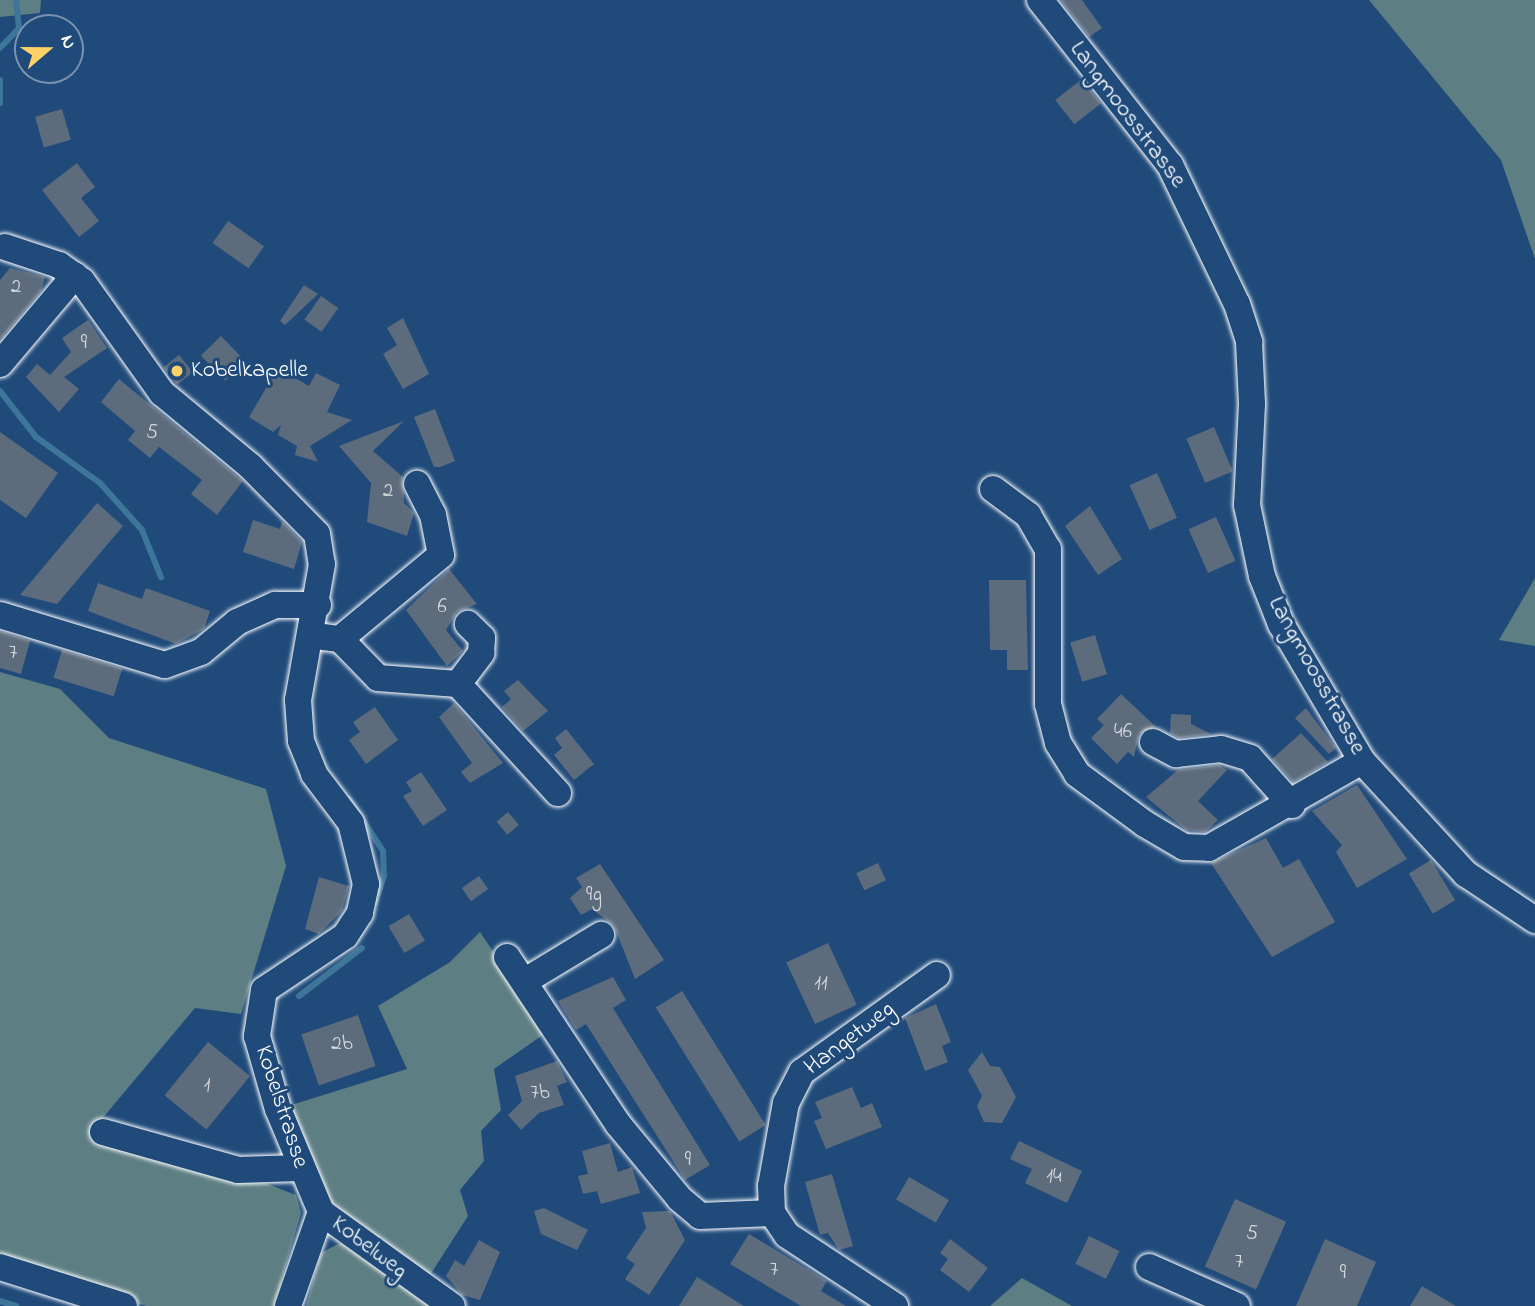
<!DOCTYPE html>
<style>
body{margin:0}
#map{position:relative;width:1535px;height:1306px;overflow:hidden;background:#1f4a7a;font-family:"Indie Flower",sans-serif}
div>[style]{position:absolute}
.green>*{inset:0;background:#5d7e83}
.stream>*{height:6px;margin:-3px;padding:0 3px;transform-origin:3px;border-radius:3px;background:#3e7699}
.building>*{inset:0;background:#5d6c7d;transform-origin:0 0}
.roads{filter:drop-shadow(0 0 2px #fff) drop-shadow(0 0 2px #fff)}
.minor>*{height:26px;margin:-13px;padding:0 13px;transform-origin:13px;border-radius:13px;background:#1f4a7a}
.dots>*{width:19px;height:19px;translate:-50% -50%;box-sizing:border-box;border:4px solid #1f4a7a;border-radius:50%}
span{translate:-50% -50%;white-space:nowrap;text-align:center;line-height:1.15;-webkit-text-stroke:6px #1f4a7a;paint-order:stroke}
.number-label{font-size:21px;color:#d6dade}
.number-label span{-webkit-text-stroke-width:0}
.street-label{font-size:24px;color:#fff}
.poi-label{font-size:24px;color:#fff}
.left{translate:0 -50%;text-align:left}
.north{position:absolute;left:14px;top:14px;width:70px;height:70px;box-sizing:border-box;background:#1f4a7a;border:2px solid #7992af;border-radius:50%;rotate:70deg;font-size:19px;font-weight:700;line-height:28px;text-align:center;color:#fff}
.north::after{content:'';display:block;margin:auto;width:24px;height:32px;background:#ffd166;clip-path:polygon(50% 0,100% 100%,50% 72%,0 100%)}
</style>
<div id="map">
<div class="green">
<i style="clip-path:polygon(0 0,41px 0,40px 13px,0 17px)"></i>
<i style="clip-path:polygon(1369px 0,1535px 0,1535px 259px,1501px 160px)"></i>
<i style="clip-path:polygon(1535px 578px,1535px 646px,1499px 640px)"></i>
<i style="clip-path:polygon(0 672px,60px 689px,109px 738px,266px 789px,286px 866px,241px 1014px,195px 1008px,101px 1120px,296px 1195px,301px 1213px,274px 1306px,146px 1306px,0 1260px)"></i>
<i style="clip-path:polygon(480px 932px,547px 1032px,494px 1069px,501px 1110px,481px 1131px,484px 1161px,460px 1190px,468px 1216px,428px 1278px,346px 1219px,317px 1183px,288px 1106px,407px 1069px,378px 1006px,450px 962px)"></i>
<i style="clip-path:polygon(340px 1243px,378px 1265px,438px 1306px,306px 1306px,321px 1253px)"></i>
<i style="clip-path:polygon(1022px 1278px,1072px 1306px,990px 1306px)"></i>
</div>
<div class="stream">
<i style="left:0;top:48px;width:28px;rotate:-46deg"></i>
<i style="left:19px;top:28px;width:28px;rotate:-96deg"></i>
<i style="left:0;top:80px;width:23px;rotate:90deg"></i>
<i style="left:0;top:391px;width:58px;rotate:52deg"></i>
<i style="left:36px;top:437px;width:79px;rotate:35.7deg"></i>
<i style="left:100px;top:483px;width:63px;rotate:48.2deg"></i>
<i style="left:142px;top:530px;width:51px;rotate:68deg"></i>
<i style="left:349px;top:799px;width:62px;rotate:56.8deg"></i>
<i style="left:383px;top:851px;width:25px;rotate:88deg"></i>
<i style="left:384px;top:876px;width:28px;rotate:109deg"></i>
<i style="left:299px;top:996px;width:79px;rotate:-37.3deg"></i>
<i style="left:0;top:1301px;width:17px;rotate:17deg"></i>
</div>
<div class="building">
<i style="clip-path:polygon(1060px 0,1082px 0,1102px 28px,1089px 37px)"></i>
<i style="left:1082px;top:79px;width:31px;height:34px;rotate:52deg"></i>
<i style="left:62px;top:109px;width:32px;height:28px;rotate:74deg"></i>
<i style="clip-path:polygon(77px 163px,95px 187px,81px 198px,99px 221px,79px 237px,42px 190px)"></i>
<i style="left:228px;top:221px;width:44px;height:27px;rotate:35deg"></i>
<i style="clip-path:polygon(10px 268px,45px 277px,41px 291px,0 340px,0 280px)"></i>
<i style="clip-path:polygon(304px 285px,318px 294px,285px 325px,280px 321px)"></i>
<i style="left:321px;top:296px;width:21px;height:29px;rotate:35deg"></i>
<i style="clip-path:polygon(403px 318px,429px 374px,403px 389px,383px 354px,397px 345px,387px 328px)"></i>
<i style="clip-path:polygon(88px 320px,107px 348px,64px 377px,79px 389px,59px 412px,26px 377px,37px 364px,50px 375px,71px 352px,62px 338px)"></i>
<i style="left:221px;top:336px;width:35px;height:28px;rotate:46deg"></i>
<i style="left:179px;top:355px;width:22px;height:20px;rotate:51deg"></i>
<i style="clip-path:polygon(278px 368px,309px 386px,316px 373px,340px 385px,327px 412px,352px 420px,310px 446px,318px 462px,295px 455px,297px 446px,278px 435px,281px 425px,273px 432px,249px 417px)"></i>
<i style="clip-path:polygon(119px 379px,243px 481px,217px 515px,191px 494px,202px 480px,159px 447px,150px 458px,128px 440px,135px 431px,101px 402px)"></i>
<i style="clip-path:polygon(435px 409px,455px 461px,440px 467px,434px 467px,414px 417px)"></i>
<i style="clip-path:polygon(404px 421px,373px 451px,403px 477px,404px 503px,414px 513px,407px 536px,367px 522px,371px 483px,339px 446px)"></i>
<i style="left:1214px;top:427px;width:48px;height:30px;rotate:67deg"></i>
<i style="clip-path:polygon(0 432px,58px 473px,26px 518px,0 500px)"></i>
<i style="left:1157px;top:473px;width:49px;height:30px;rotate:66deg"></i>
<i style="clip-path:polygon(97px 503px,123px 526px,74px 584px,57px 604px,20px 595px)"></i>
<i style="clip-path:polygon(1090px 506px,1122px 559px,1098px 575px,1065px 526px)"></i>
<i style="left:1216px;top:517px;width:48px;height:30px;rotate:66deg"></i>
<i style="clip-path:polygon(253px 520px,280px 529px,282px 521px,302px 542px,294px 569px,243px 552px)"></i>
<i style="clip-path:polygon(449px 569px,477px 604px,457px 612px,446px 630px,463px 651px,447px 666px,406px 610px)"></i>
<i style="clip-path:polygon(989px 580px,1026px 580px,1028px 670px,1007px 670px,1007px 650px,990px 650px)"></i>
<i style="clip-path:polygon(98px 583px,142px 599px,146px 588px,210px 611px,204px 629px,176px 644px,88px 611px)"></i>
<i style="clip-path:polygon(0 631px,30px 641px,21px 674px,0 668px)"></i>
<i style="left:1095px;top:635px;width:41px;height:26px;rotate:73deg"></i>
<i style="left:62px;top:650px;width:63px;height:29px;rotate:17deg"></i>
<i style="clip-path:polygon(518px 680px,548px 711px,523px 731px,502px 707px,511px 699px,504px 691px)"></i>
<i style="clip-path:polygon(1121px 694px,1156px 727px,1139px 734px,1134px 757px,1128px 752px,1117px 764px,1091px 738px,1104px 725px,1097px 719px)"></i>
<i style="clip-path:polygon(454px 703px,503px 763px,470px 783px,461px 772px,472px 763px,439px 717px)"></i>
<i style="clip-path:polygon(375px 707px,398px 740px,366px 764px,349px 740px,360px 732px,353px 722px)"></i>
<i style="clip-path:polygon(1306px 708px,1336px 748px,1329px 754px,1295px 718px)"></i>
<i style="clip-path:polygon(1171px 714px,1191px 715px,1191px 724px,1211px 734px,1179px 738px,1170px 733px)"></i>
<i style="clip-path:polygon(566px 729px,594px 764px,574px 780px,554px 755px,562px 748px,555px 738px)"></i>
<i style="clip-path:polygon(1301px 733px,1328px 762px,1293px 782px,1272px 759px)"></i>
<i style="clip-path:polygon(1219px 765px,1227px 770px,1198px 801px,1218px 820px,1205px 832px,1186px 830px,1146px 797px,1178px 770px)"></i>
<i style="clip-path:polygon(421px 772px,447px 810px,423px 826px,403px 796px,412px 791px,406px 782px)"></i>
<i style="clip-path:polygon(1357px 785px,1407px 859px,1357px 888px,1336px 852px,1342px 845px,1312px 811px)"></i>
<i style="left:508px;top:812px;width:17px;height:15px;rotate:50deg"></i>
<i style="clip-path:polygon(1266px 838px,1283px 868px,1299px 859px,1335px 922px,1272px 957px,1211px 863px)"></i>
<i style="left:1431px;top:860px;width:47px;height:26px;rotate:59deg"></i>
<i style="left:878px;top:863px;width:19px;height:24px;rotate:65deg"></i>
<i style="clip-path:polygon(600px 864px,664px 960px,635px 979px,614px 926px,592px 909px,581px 915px,570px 898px,582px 887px,576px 878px)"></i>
<i style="left:479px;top:876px;width:16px;height:21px;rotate:55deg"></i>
<i style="clip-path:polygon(319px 877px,349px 886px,342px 911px,319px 934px,305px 929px)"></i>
<i style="left:409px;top:914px;width:31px;height:24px;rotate:59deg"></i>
<i style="left:828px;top:943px;width:68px;height:46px;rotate:65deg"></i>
<i style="clip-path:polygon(613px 977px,626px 1000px,613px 1008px,710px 1165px,685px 1180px,586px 1024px,576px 1030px,558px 1001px)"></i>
<i style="left:682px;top:991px;width:158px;height:31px;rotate:58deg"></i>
<i style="clip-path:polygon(936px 1004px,951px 1042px,942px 1046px,948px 1062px,925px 1071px,905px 1018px)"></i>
<i style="left:358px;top:1015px;width:54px;height:60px;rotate:71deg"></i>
<i style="left:208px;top:1042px;width:54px;height:69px;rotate:39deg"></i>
<i style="clip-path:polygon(982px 1052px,990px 1066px,1000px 1067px,1016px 1097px,1002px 1123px,984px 1122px,977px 1106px,982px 1096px,968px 1070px)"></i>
<i style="clip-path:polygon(557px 1061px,567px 1082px,557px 1086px,564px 1105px,539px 1113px,521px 1130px,508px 1115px,522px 1101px,515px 1076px)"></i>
<i style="clip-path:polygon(852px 1087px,861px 1108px,872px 1103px,882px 1127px,826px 1149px,814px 1121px,822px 1118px,815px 1102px)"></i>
<i style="clip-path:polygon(1019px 1141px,1082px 1171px,1067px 1203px,1025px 1183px,1032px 1169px,1010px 1159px)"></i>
<i style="clip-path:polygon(610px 1143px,618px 1172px,632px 1167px,640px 1193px,601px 1204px,597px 1191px,583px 1194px,578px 1176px,588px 1174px,582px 1151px)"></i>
<i style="clip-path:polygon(832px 1174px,853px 1246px,839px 1250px,828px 1233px,820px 1235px,805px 1182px)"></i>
<i style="left:909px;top:1177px;width:46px;height:26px;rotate:30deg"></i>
<i style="left:1235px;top:1199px;width:56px;height:74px;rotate:24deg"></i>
<i style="clip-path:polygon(544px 1208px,588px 1230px,577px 1250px,541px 1234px,534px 1211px)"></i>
<i style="clip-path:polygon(670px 1211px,685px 1240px,649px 1295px,625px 1279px,635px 1264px,626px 1258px,646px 1228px,642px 1212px)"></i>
<i style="clip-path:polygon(749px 1234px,827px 1281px,821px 1291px,846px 1306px,801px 1306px,730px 1264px)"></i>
<i style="left:1089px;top:1236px;width:34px;height:31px;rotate:26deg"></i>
<i style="clip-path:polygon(950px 1239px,988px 1268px,969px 1292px,940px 1270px,948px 1259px,940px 1253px)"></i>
<i style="clip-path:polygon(1325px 1239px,1376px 1262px,1357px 1306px,1296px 1306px)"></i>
<i style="clip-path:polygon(479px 1240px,500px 1252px,480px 1300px,462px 1295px,446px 1276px,455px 1260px,464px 1266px)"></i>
<i style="clip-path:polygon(697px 1277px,744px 1306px,679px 1306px)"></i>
<i style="clip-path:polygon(1422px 1286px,1456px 1306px,1410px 1306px)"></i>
</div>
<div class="roads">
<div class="minor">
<i style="left:1040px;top:0;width:210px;rotate:51.8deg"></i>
<i style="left:1170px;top:165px;width:154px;rotate:64.3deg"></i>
<i style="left:1237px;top:304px;width:40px;rotate:72deg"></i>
<i style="left:1249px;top:342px;width:62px;rotate:87.2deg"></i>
<i style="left:1252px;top:404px;width:101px;rotate:92.8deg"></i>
<i style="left:1247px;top:505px;width:73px;rotate:78.1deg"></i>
<i style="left:1262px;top:576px;width:52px;rotate:68.4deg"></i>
<i style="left:1281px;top:624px;width:159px;rotate:59.4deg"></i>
<i style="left:1362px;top:761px;width:154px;rotate:47.4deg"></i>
<i style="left:1466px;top:874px;width:83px;rotate:33.7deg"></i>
<i style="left:5px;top:247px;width:57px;rotate:18.4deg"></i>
<i style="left:59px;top:265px;width:28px;rotate:35deg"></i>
<i style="left:82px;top:281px;width:138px;rotate:54.5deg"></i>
<i style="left:162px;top:393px;width:114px;rotate:39.7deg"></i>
<i style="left:250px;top:466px;width:95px;rotate:45.4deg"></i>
<i style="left:317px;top:534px;width:30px;rotate:81deg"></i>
<i style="left:322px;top:564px;width:138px;rotate:100deg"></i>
<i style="left:298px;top:700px;width:41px;rotate:85.8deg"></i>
<i style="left:301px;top:741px;width:35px;rotate:68deg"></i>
<i style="left:314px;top:774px;width:61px;rotate:52.9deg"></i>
<i style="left:351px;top:823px;width:63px;rotate:76.2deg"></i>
<i style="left:366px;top:884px;width:30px;rotate:102deg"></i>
<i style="left:360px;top:913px;width:27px;rotate:123deg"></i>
<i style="left:345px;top:936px;width:97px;rotate:146.3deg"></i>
<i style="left:264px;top:990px;width:47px;rotate:98.7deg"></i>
<i style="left:257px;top:1036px;width:76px;rotate:74deg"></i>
<i style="left:278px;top:1109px;width:112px;rotate:67.3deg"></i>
<i style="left:321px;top:1212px;width:161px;rotate:35.7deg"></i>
<i style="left:0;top:364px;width:116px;rotate:-49.9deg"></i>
<i style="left:993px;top:489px;width:44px;rotate:36.6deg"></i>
<i style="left:1028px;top:515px;width:39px;rotate:60deg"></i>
<i style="left:1048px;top:549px;width:155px;rotate:90deg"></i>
<i style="left:1048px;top:704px;width:40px;rotate:75.6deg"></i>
<i style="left:1058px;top:743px;width:36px;rotate:58deg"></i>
<i style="left:1077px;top:774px;width:84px;rotate:36.3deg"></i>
<i style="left:1145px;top:824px;width:45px;rotate:30.5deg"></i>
<i style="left:1184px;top:847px;width:25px;rotate:2deg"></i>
<i style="left:1209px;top:848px;width:176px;rotate:-29.6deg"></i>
<i style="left:0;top:615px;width:172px;rotate:16.9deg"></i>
<i style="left:165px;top:665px;width:38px;rotate:-20deg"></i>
<i style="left:201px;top:652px;width:47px;rotate:-39.8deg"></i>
<i style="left:237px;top:622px;width:42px;rotate:-24.1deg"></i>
<i style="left:275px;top:605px;width:43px"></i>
<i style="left:323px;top:637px;width:17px;rotate:7deg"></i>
<i style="left:340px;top:639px;width:131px;rotate:-39.7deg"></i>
<i style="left:441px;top:555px;width:41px;rotate:-101.3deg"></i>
<i style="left:433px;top:515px;width:35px;rotate:-117deg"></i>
<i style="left:340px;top:639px;width:54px;rotate:45.7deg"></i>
<i style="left:378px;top:678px;width:80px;rotate:4.3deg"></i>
<i style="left:458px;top:684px;width:148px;rotate:47.5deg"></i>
<i style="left:458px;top:684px;width:39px;rotate:-53deg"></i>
<i style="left:481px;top:653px;width:15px;rotate:-86deg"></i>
<i style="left:482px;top:638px;width:20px;rotate:-135deg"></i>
<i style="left:1153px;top:742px;width:26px;rotate:28deg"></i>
<i style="left:1176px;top:754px;width:45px;rotate:-6.3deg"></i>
<i style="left:1221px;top:749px;width:30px;rotate:17deg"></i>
<i style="left:1250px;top:758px;width:63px;rotate:48.2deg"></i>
<i style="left:507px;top:957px;width:201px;rotate:56.4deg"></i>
<i style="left:618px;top:1124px;width:97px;rotate:50.4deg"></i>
<i style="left:680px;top:1199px;width:26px;rotate:40deg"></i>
<i style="left:700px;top:1216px;width:72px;rotate:-2.4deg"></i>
<i style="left:525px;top:981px;width:89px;rotate:-31.2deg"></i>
<i style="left:103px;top:1132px;width:140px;rotate:15.7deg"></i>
<i style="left:238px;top:1170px;width:62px;rotate:-1.8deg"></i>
<i style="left:0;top:1267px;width:130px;rotate:17.5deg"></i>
<i style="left:1149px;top:1267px;width:96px;rotate:23.9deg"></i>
<i style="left:288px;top:1306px;width:100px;rotate:-70.7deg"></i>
<i style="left:895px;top:1306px;width:129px;rotate:-146.7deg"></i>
<i style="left:787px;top:1235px;width:27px;rotate:-124deg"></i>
<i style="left:772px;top:1213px;width:27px;rotate:-92deg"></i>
<i style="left:771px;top:1186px;width:84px;rotate:-79.8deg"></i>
<i style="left:786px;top:1103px;width:35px;rotate:-63deg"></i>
<i style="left:802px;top:1072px;width:166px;rotate:-35.7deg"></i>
</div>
</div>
<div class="dots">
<i style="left:177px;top:371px;background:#ffd166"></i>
</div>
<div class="number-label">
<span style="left:16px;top:287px">2</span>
<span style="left:84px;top:343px">9</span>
<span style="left:152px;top:433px">5</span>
<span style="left:388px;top:491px">2</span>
<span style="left:442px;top:607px">6</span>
<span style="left:13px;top:653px">7</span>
<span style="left:1123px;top:732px">46</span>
<span style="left:594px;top:895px">9g</span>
<span style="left:821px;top:984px">11</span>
<span style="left:342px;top:1044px">2b</span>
<span style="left:207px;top:1086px">1</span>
<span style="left:540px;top:1093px">7b</span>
<span style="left:688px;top:1160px">9</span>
<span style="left:1054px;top:1177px">14</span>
<span style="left:1252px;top:1234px">5</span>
<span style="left:1239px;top:1262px">7</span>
<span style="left:774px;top:1270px">7</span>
<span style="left:1343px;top:1273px">9</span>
</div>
<div class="street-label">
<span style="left:1127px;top:115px;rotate:53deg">Langmoosstrasse</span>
<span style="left:1316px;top:676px;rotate:61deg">Langmoosstrasse</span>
<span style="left:850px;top:1039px;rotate:-37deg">Hangetweg</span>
<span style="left:281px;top:1107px;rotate:72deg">Kobelstrasse</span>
<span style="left:369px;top:1248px;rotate:37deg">Kobelweg</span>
</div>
<div class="poi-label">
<span class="left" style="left:191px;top:371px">Kobelkapelle</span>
</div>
<div class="north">N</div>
</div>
